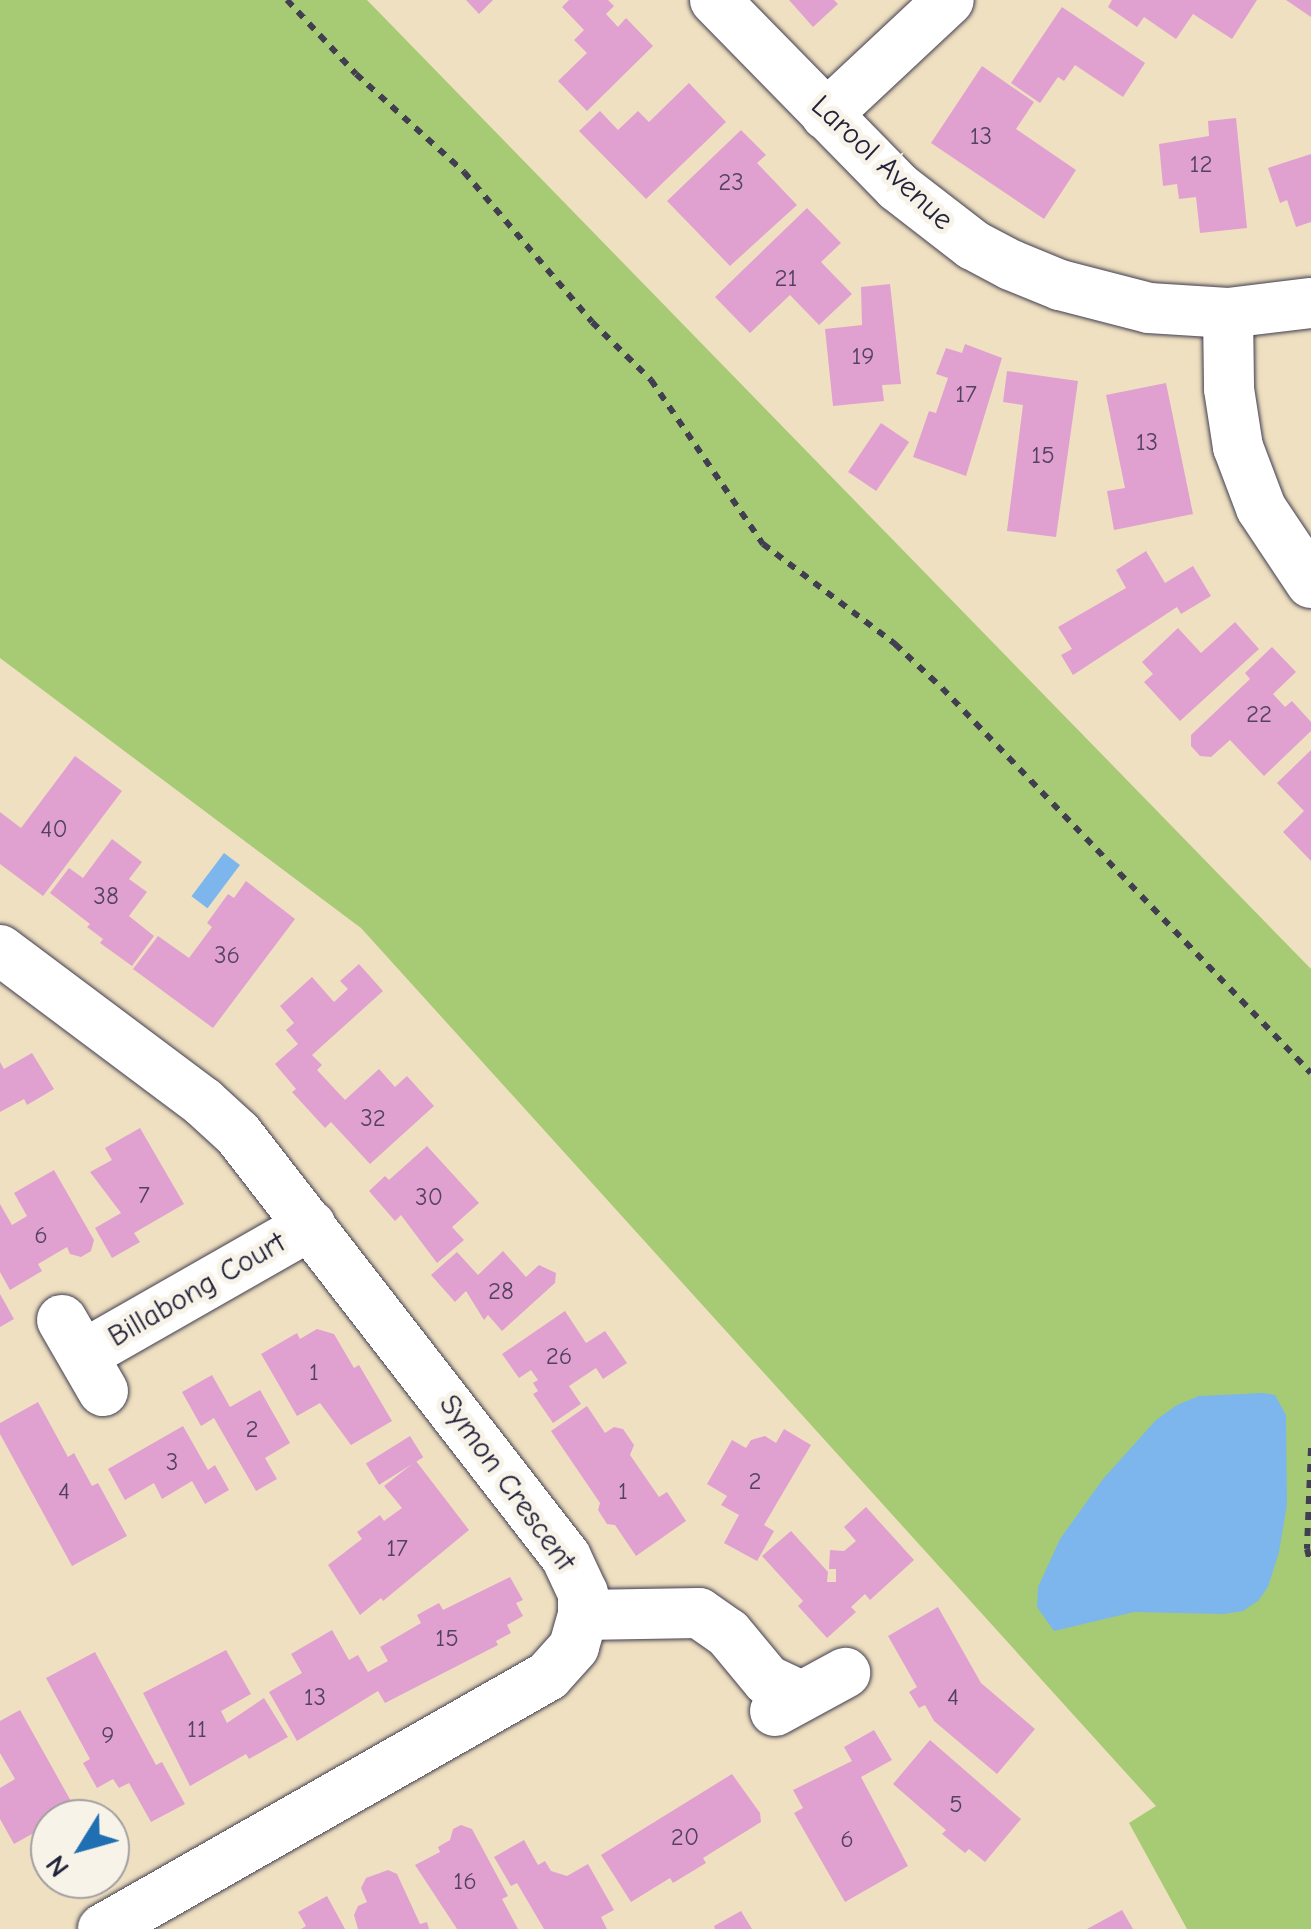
<!DOCTYPE html>
<style>
body{margin:0}
#map{position:relative;width:1311px;height:1929px;overflow:hidden;background:#efe0c1;font-family:"Comic Neue",sans-serif}
div>[style]{position:absolute}
.green>*{inset:0;background:#a7cb74}
.water>*{inset:0;background:#7cb6ed;transform-origin:0 0}
.building>*{inset:0;background:#e0a1d0;transform-origin:0 0}
.path>*{height:6px;margin-top:-3px;transform-origin:0;background:repeating-linear-gradient(90deg,#413e4f 0 8px,transparent 0 16px)}
.roads{filter:drop-shadow(0 0 2px #413e4f) drop-shadow(0 0 2px #413e4f)}
.minor>*{height:50px;margin:-25px;padding:0 25px;transform-origin:25px;border-radius:25px;background:#fff}
span{translate:-50% -50%;white-space:nowrap;text-align:center;line-height:1.15;-webkit-text-stroke:10px #f7f3e8;paint-order:stroke}
.number-label{font-size:25px;color:#524260}
.number-label span{-webkit-text-stroke-width:0}
.street-label{font-size:30px;color:#22223b}
.north{position:absolute;left:30px;top:1799px;width:100px;height:100px;box-sizing:border-box;background:#f7f3e8;border:2px solid #a29fa3;border-radius:50%;rotate:233deg;font-size:28px;font-weight:700;line-height:40px;text-align:center;color:#22223b}
.north::after{content:'';display:block;margin:auto;width:35px;height:45px;background:#1f6fb2;clip-path:polygon(50% 0,100% 100%,50% 72%,0 100%)}
</style>
<div id="map">
<div class="green">
<i style="clip-path:polygon(0 0,367px 0,1311px 969px,1311px 1929px,1187px 1929px,1129px 1823px,1156px 1806px,361px 928px,0 658px)"></i>
</div>
<div class="water">
<i style="left:224px;top:853px;width:20px;height:54px;rotate:37deg"></i>
<i style="clip-path:polygon(1263px 1393px,1275px 1395px,1286px 1415px,1287px 1505px,1279px 1552px,1268px 1587px,1258px 1601px,1243px 1611px,1224px 1614px,1134px 1612px,1054px 1631px,1037px 1607px,1038px 1587px,1060px 1539px,1103px 1479px,1156px 1420px,1177px 1405px,1199px 1396px)"></i>
</div>
<div class="building">
<i style="clip-path:polygon(466px 0,493px 0,479px 14px)"></i>
<i style="clip-path:polygon(569px 0,608px 0,614px 6px,606px 14px,618px 27px,626px 18px,653px 46px,587px 111px,558px 81px,587px 53px,574px 40px,584px 30px,562px 7px)"></i>
<i style="clip-path:polygon(789px 0,834px 0,838px 4px,813px 27px)"></i>
<i style="clip-path:polygon(1112px 0,1257px 0,1232px 39px,1193px 14px,1176px 39px,1144px 17px,1137px 27px,1108px 7px)"></i>
<i style="clip-path:polygon(1286px 0,1311px 0,1311px 17px)"></i>
<i style="clip-path:polygon(1062px 7px,1145px 63px,1123px 97px,1075px 65px,1064px 81px,1058px 77px,1040px 103px,1011px 83px)"></i>
<i style="clip-path:polygon(982px 66px,1034px 102px,1016px 129px,1076px 170px,1044px 219px,931px 143px)"></i>
<i style="clip-path:polygon(689px 83px,726px 122px,646px 199px,579px 131px,600px 111px,618px 130px,638px 111px,649px 122px)"></i>
<i style="clip-path:polygon(1236px 118px,1247px 228px,1200px 233px,1196px 197px,1179px 199px,1177px 184px,1163px 186px,1159px 144px,1209px 136px,1208px 121px)"></i>
<i style="clip-path:polygon(741px 130px,766px 155px,757px 163px,797px 205px,730px 266px,667px 201px)"></i>
<i style="clip-path:polygon(1311px 154px,1311px 222px,1296px 227px,1287px 200px,1280px 203px,1268px 168px)"></i>
<i style="clip-path:polygon(807px 208px,841px 243px,821px 262px,852px 294px,819px 325px,790px 295px,750px 333px,715px 297px)"></i>
<i style="clip-path:polygon(890px 284px,901px 384px,882px 385px,884px 401px,833px 406px,825px 329px,862px 325px,861px 287px)"></i>
<i style="clip-path:polygon(965px 344px,1002px 358px,966px 476px,913px 457px,929px 411px,936px 413px,948px 378px,936px 374px,946px 348px,962px 353px)"></i>
<i style="clip-path:polygon(1007px 371px,1078px 381px,1056px 537px,1007px 531px,1023px 405px,1003px 402px)"></i>
<i style="clip-path:polygon(1166px 383px,1193px 514px,1114px 530px,1107px 491px,1125px 488px,1106px 395px)"></i>
<i style="left:881px;top:423px;width:34px;height:59px;rotate:34deg"></i>
<i style="clip-path:polygon(1146px 551px,1165px 583px,1193px 566px,1211px 596px,1181px 614px,1177px 607px,1073px 675px,1061px 655px,1072px 649px,1058px 627px,1126px 588px,1116px 570px)"></i>
<i style="clip-path:polygon(1235px 622px,1259px 649px,1180px 721px,1144px 682px,1153px 674px,1142px 662px,1178px 628px,1201px 653px)"></i>
<i style="clip-path:polygon(1272px 647px,1296px 672px,1273px 694px,1285px 707px,1292px 701px,1311px 722px,1311px 731px,1264px 776px,1230px 740px,1211px 757px,1200px 756px,1191px 746px,1191px 735px,1250px 679px,1245px 673px)"></i>
<i style="clip-path:polygon(1311px 750px,1311px 861px,1283px 832px,1304px 811px,1277px 783px)"></i>
<i style="clip-path:polygon(75px 756px,122px 791px,43px 896px,0 864px,0 812px,21px 828px)"></i>
<i style="clip-path:polygon(112px 839px,142px 862px,129px 879px,147px 892px,129px 916px,154px 936px,132px 966px,100px 943px,103px 939px,87px 927px,90px 924px,50px 893px,69px 868px,83px 878px)"></i>
<i style="clip-path:polygon(246px 881px,295px 919px,213px 1028px,133px 969px,158px 936px,189px 958px,212px 927px,207px 923px,228px 894px,234px 898px)"></i>
<i style="clip-path:polygon(359px 964px,383px 991px,312px 1055px,322px 1065px,317px 1070px,345px 1100px,379px 1069px,395px 1087px,407px 1076px,434px 1106px,370px 1164px,331px 1122px,325px 1128px,292px 1092px,296px 1089px,275px 1064px,298px 1044px,286px 1030px,294px 1023px,280px 1006px,312px 977px,334px 1002px,348px 989px,340px 981px)"></i>
<i style="clip-path:polygon(32px 1053px,54px 1089px,27px 1105px,24px 1099px,0 1112px,0 1062px,4px 1069px)"></i>
<i style="clip-path:polygon(140px 1128px,184px 1204px,134px 1233px,140px 1242px,112px 1258px,95px 1228px,121px 1213px,90px 1172px,112px 1160px,105px 1148px)"></i>
<i style="clip-path:polygon(427px 1146px,479px 1203px,452px 1227px,464px 1240px,437px 1263px,401px 1215px,395px 1221px,369px 1191px,385px 1176px,389px 1180px)"></i>
<i style="clip-path:polygon(54px 1170px,94px 1240px,91px 1251px,81px 1257px,70px 1254px,67px 1247px,38px 1264px,42px 1271px,10px 1290px,0 1272px,0 1204px,12px 1225px,27px 1216px,14px 1193px)"></i>
<i style="clip-path:polygon(503px 1251px,526px 1277px,539px 1265px,556px 1273px,555px 1283px,502px 1331px,488px 1315px,484px 1320px,466px 1291px,455px 1302px,431px 1275px,457px 1252px,478px 1275px)"></i>
<i style="clip-path:polygon(0 1294px,14px 1319px,0 1327px)"></i>
<i style="clip-path:polygon(565px 1311px,586px 1343px,605px 1331px,627px 1363px,603px 1379px,596px 1368px,569px 1386px,581px 1404px,553px 1423px,533px 1394px,538px 1391px,533px 1383px,538px 1380px,531px 1370px,519px 1378px,502px 1354px)"></i>
<i style="clip-path:polygon(317px 1329px,334px 1334px,354px 1368px,359px 1365px,392px 1421px,351px 1445px,320px 1403px,297px 1416px,261px 1354px,297px 1333px,300px 1339px)"></i>
<i style="clip-path:polygon(212px 1375px,230px 1407px,260px 1390px,290px 1443px,265px 1458px,277px 1479px,256px 1491px,214px 1418px,201px 1426px,182px 1392px)"></i>
<i style="clip-path:polygon(38px 1402px,68px 1457px,74px 1453px,92px 1486px,98px 1483px,127px 1536px,72px 1566px,0 1434px,0 1423px)"></i>
<i style="clip-path:polygon(587px 1406px,605px 1433px,614px 1427px,623px 1429px,634px 1445px,630px 1455px,659px 1497px,667px 1492px,686px 1521px,636px 1556px,615px 1525px,607px 1524px,598px 1510px,600px 1503px,551px 1431px)"></i>
<i style="clip-path:polygon(183px 1426px,208px 1470px,215px 1465px,229px 1490px,205px 1504px,192px 1481px,162px 1499px,154px 1483px,125px 1500px,108px 1469px)"></i>
<i style="clip-path:polygon(784px 1429px,811px 1445px,764px 1525px,774px 1531px,757px 1561px,724px 1543px,739px 1515px,721px 1505px,727px 1496px,707px 1484px,732px 1440px,746px 1448px,751px 1440px,765px 1436px,776px 1443px)"></i>
<i style="left:410px;top:1436px;width:25px;height:52px;rotate:58deg"></i>
<i style="clip-path:polygon(416px 1461px,469px 1530px,383px 1601px,381px 1598px,360px 1615px,328px 1565px,362px 1539px,357px 1532px,380px 1515px,384px 1521px,402px 1508px,384px 1486px)"></i>
<i style="clip-path:polygon(866px 1507px,914px 1560px,870px 1600px,865px 1594px,851px 1607px,856px 1612px,827px 1638px,798px 1606px,803px 1601px,762px 1556px,791px 1531px,828px 1572px,827px 1582px,836px 1582px,836px 1569px,829px 1569px,830px 1550px,844px 1551px,856px 1541px,844px 1527px)"></i>
<i style="clip-path:polygon(510px 1577px,523px 1600px,516px 1603px,523px 1616px,507px 1625px,511px 1633px,496px 1641px,498px 1645px,385px 1703px,378px 1691px,297px 1741px,269px 1692px,302px 1673px,291px 1654px,332px 1630px,349px 1660px,358px 1655px,368px 1672px,388px 1661px,380px 1647px,421px 1623px,417px 1615px,439px 1603px,443px 1610px)"></i>
<i style="clip-path:polygon(938px 1607px,981px 1683px,1035px 1729px,997px 1774px,934px 1721px,925px 1705px,919px 1708px,909px 1692px,917px 1687px,888px 1636px)"></i>
<i style="clip-path:polygon(226px 1650px,251px 1694px,221px 1711px,227px 1723px,264px 1698px,288px 1737px,249px 1759px,246px 1754px,190px 1786px,143px 1693px)"></i>
<i style="clip-path:polygon(95px 1652px,156px 1765px,162px 1762px,185px 1804px,151px 1822px,129px 1783px,119px 1788px,113px 1779px,97px 1788px,83px 1763px,90px 1759px,46px 1678px)"></i>
<i style="clip-path:polygon(20px 1710px,81px 1819px,50px 1819px,50px 1835px,46px 1837px,41px 1829px,14px 1844px,0 1819px,0 1788px,15px 1779px,0 1753px,0 1721px)"></i>
<i style="clip-path:polygon(874px 1730px,892px 1760px,861px 1777px,908px 1866px,845px 1902px,794px 1813px,803px 1808px,793px 1790px,852px 1761px,844px 1747px)"></i>
<i style="clip-path:polygon(930px 1740px,1021px 1819px,985px 1862px,969px 1849px,965px 1853px,942px 1834px,946px 1830px,893px 1784px)"></i>
<i style="clip-path:polygon(732px 1774px,760px 1813px,761px 1822px,703px 1858px,706px 1863px,673px 1883px,670px 1878px,631px 1902px,601px 1855px)"></i>
<i style="clip-path:polygon(461px 1825px,472px 1829px,508px 1896px,502px 1899px,518px 1929px,457px 1929px,415px 1865px,440px 1852px,438px 1847px,450px 1840px,453px 1829px)"></i>
<i style="clip-path:polygon(524px 1840px,538px 1865px,545px 1861px,551px 1871px,567px 1876px,588px 1864px,614px 1910px,601px 1917px,607px 1929px,544px 1929px,517px 1883px,511px 1886px,494px 1857px)"></i>
<i style="clip-path:polygon(388px 1870px,397px 1874px,420px 1924px,427px 1922px,429px 1929px,358px 1929px,354px 1915px,358px 1906px,367px 1902px,361px 1888px,366px 1878px)"></i>
<i style="clip-path:polygon(327px 1896px,345px 1929px,301px 1929px,306px 1926px,298px 1912px)"></i>
<i style="clip-path:polygon(1122px 1910px,1133px 1929px,1087px 1929px)"></i>
<i style="clip-path:polygon(741px 1911px,752px 1929px,715px 1929px,714px 1926px)"></i>
</div>
<div class="path">
<i style="left:287px;top:0;width:101px;rotate:47deg"></i>
<i style="left:356px;top:74px;width:146px;rotate:42.2deg"></i>
<i style="left:464px;top:172px;width:197px;rotate:49.5deg"></i>
<i style="left:592px;top:322px;width:83px;rotate:44.5deg"></i>
<i style="left:651px;top:380px;width:199px;rotate:55.7deg"></i>
<i style="left:763px;top:544px;width:166px;rotate:37.1deg"></i>
<i style="left:895px;top:644px;width:64px;rotate:43.1deg"></i>
<i style="left:942px;top:688px;width:533px;rotate:46.22deg"></i>
<i style="left:1311px;top:1448px;width:101px;rotate:92.3deg"></i>
<i style="left:1307px;top:1549px;width:16px;rotate:76deg"></i>
</div>
<div class="roads">
<div class="minor">
<i style="left:715px;top:0;width:262px;rotate:45.6deg"></i>
<i style="left:898px;top:187px;width:95px;rotate:37.7deg"></i>
<i style="left:973px;top:245px;width:43px;rotate:27.8deg"></i>
<i style="left:1011px;top:265px;width:53px;rotate:22.2deg"></i>
<i style="left:1060px;top:285px;width:92px;rotate:14.5deg"></i>
<i style="left:1149px;top:308px;width:79px;rotate:3.6deg"></i>
<i style="left:1228px;top:313px;width:84px;rotate:-6.9deg"></i>
<i style="left:826px;top:115px;width:168px;rotate:-43.1deg"></i>
<i style="left:1228px;top:313px;width:76px;rotate:89.2deg"></i>
<i style="left:1229px;top:389px;width:59px;rotate:81.2deg"></i>
<i style="left:1238px;top:447px;width:65px;rotate:69.3deg"></i>
<i style="left:1261px;top:508px;width:90px;rotate:56.3deg"></i>
<i style="left:0;top:950px;width:254px;rotate:36.8deg"></i>
<i style="left:203px;top:1102px;width:47px;rotate:42.4deg"></i>
<i style="left:238px;top:1134px;width:535px;rotate:52.21deg"></i>
<i style="left:566px;top:1557px;width:40px;rotate:65deg"></i>
<i style="left:583px;top:1593px;width:22px;rotate:90deg"></i>
<i style="left:583px;top:1615px;width:33px;rotate:106deg"></i>
<i style="left:574px;top:1647px;width:39px;rotate:132deg"></i>
<i style="left:548px;top:1676px;width:512px;rotate:150.38deg"></i>
<i style="left:62px;top:1320px;width:82px;rotate:60deg"></i>
<i style="left:83px;top:1355px;width:262px;rotate:-29.7deg"></i>
<i style="left:583px;top:1615px;width:116px;rotate:-1deg"></i>
<i style="left:699px;top:1613px;width:35px;rotate:35deg"></i>
<i style="left:728px;top:1633px;width:61px;rotate:50.3deg"></i>
<i style="left:767px;top:1680px;width:38px;rotate:25deg"></i>
<i style="left:775px;top:1711px;width:80px;rotate:-28.5deg"></i>
</div>
</div>
<div class="number-label">
<span style="left:981px;top:136px">13</span>
<span style="left:1201px;top:164px">12</span>
<span style="left:731px;top:182px">23</span>
<span style="left:786px;top:278px">21</span>
<span style="left:863px;top:356px">19</span>
<span style="left:966px;top:394px">17</span>
<span style="left:1147px;top:442px">13</span>
<span style="left:1043px;top:455px">15</span>
<span style="left:1259px;top:714px">22</span>
<span style="left:54px;top:829px">40</span>
<span style="left:106px;top:896px">38</span>
<span style="left:227px;top:955px">36</span>
<span style="left:373px;top:1118px">32</span>
<span style="left:144px;top:1195px">7</span>
<span style="left:429px;top:1197px">30</span>
<span style="left:41px;top:1235px">6</span>
<span style="left:501px;top:1291px">28</span>
<span style="left:559px;top:1356px">26</span>
<span style="left:314px;top:1372px">1</span>
<span style="left:252px;top:1429px">2</span>
<span style="left:172px;top:1462px">3</span>
<span style="left:755px;top:1481px">2</span>
<span style="left:64px;top:1491px">4</span>
<span style="left:623px;top:1491px">1</span>
<span style="left:397px;top:1548px">17</span>
<span style="left:447px;top:1638px">15</span>
<span style="left:315px;top:1697px">13</span>
<span style="left:953px;top:1697px">4</span>
<span style="left:197px;top:1729px">11</span>
<span style="left:108px;top:1735px">9</span>
<span style="left:956px;top:1804px">5</span>
<span style="left:685px;top:1837px">20</span>
<span style="left:847px;top:1839px">6</span>
<span style="left:465px;top:1881px">16</span>
</div>
<div class="street-label">
<span style="left:882px;top:163px;rotate:43deg">Larool Avenue</span>
<span style="left:197px;top:1290px;rotate:-30deg">Billabong Court</span>
<span style="left:507px;top:1483px;rotate:54deg">Symon Crescent</span>
</div>
<div class="north">N</div>
</div>
